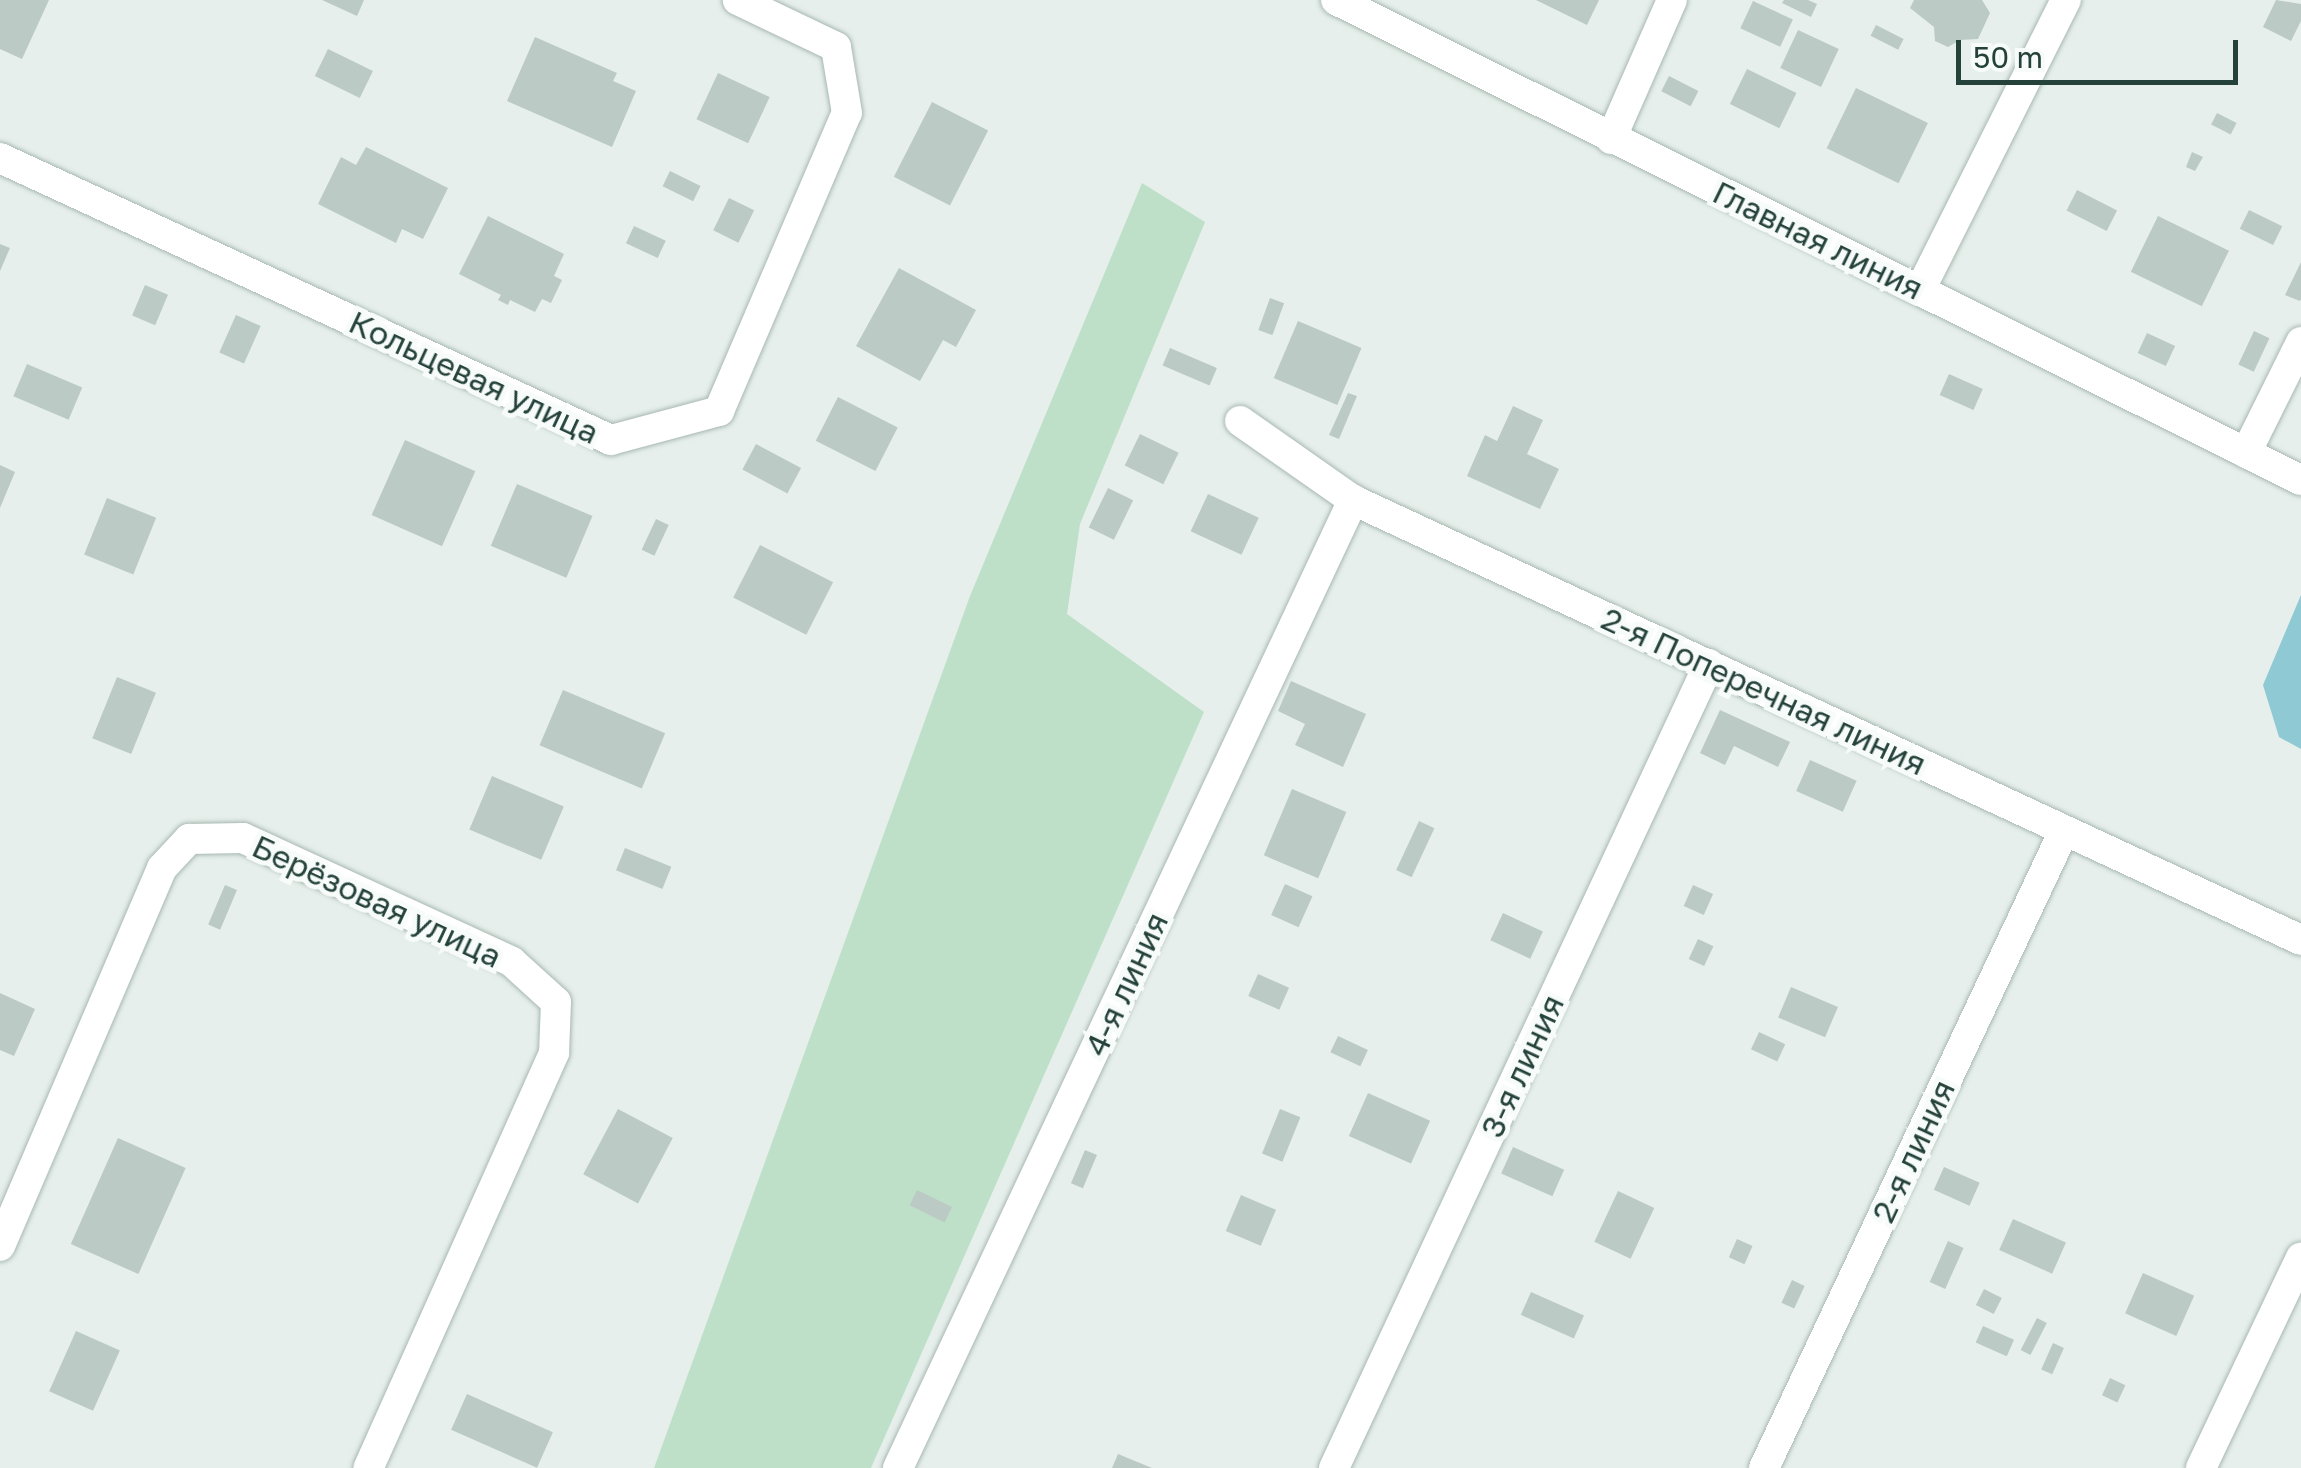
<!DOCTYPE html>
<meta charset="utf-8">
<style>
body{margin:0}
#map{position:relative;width:2301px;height:1468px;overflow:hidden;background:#e6efeb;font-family:"Golos Text",sans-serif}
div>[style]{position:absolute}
.green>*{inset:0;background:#bfe0c8}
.water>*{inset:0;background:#8ec9d4}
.building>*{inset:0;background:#bbcac4;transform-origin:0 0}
.roads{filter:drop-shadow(0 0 2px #a8b8b2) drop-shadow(0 0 2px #a8b8b2)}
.street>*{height:30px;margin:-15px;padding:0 15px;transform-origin:15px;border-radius:15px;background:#fff}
.secondary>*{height:30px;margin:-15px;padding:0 15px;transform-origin:15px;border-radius:15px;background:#fff}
span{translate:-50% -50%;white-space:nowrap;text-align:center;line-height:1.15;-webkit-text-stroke:10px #f7fbf9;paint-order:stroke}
.street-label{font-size:32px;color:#24423a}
.scale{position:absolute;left:1956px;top:40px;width:282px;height:45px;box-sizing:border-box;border:5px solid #24423a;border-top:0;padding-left:12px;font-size:30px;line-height:35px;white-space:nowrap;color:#24423a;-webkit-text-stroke:8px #f7fbf9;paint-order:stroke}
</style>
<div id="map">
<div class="green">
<i style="clip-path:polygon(1142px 183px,1205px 222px,1080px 524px,1067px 614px,1204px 712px,871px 1468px,654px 1468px,970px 596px)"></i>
</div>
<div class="water">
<i style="clip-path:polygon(2301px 595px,2301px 749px,2279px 737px,2263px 685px)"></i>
</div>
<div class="building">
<i style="clip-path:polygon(0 0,49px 0,22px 59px,0 49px)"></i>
<i style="clip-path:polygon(322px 0,364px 0,357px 16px)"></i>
<i style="clip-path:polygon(1536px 0,1599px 0,1587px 25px)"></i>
<i style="clip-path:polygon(1784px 0,1808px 0,1817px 4px,1811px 17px,1782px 3px)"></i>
<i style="clip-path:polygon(1914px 0,1982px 0,1990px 13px,1978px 39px,1960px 40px,1948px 47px,1935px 41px,1934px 27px,1910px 8px)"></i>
<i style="clip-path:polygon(2276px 0,2301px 4px,2301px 21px,2291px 41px,2263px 27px)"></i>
<i style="left:1753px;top:1px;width:44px;height:30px;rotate:25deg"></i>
<i style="left:1876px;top:25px;width:31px;height:12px;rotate:27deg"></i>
<i style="left:1798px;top:30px;width:45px;height:42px;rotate:25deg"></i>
<i style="clip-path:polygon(535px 37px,617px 73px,613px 81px,636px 91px,612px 147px,507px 101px)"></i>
<i style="left:328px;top:49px;width:50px;height:30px;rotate:26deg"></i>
<i style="left:1747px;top:69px;width:55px;height:39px;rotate:26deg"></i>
<i style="left:718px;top:73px;width:57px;height:51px;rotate:25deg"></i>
<i style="left:1669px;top:76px;width:33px;height:17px;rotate:27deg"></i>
<i style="left:1856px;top:88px;width:80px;height:67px;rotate:26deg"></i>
<i style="left:932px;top:102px;width:63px;height:84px;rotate:27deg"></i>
<i style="left:2217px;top:113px;width:22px;height:13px;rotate:27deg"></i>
<i style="clip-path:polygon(366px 147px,448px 188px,423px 239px,402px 229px,396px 243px,318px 204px,341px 157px,356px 165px)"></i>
<i style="clip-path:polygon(2192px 152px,2203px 157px,2195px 171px,2186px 167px)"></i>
<i style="left:670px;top:171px;width:34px;height:17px;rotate:26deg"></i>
<i style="left:2077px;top:190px;width:45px;height:23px;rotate:27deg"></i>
<i style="left:729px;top:198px;width:28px;height:36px;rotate:26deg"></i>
<i style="left:2249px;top:210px;width:37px;height:21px;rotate:26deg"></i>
<i style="clip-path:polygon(488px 216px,564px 254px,554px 276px,562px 280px,551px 303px,542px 299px,535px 312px,510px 300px,508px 305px,498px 300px,501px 295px,459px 274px)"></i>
<i style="left:2158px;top:216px;width:79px;height:62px;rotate:26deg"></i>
<i style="left:634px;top:226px;width:35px;height:19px;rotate:25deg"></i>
<i style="clip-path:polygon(0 244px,10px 248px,0 271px)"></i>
<i style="clip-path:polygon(2301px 262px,2301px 299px,2300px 301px,2285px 295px)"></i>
<i style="clip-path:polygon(899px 268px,976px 310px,956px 347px,943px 340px,920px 381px,856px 346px)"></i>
<i style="left:145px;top:285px;width:25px;height:33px;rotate:23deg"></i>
<i style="left:1270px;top:298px;width:15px;height:34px;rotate:20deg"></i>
<i style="left:236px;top:315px;width:27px;height:41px;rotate:24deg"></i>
<i style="left:1298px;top:321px;width:69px;height:62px;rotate:23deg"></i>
<i style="left:2254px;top:331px;width:17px;height:37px;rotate:25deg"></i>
<i style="left:2147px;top:333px;width:31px;height:22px;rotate:25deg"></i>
<i style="left:1170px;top:348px;width:51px;height:19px;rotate:23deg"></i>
<i style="left:27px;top:364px;width:60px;height:35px;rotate:23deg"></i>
<i style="left:1949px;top:374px;width:37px;height:23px;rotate:24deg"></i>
<i style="clip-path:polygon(1348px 393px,1357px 396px,1339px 439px,1329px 435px)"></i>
<i style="left:838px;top:397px;width:67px;height:49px;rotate:27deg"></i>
<i style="clip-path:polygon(1513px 406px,1543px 420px,1527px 454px,1559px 469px,1540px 509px,1467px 476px,1485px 435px,1497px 441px)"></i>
<i style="left:1140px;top:434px;width:43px;height:35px;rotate:26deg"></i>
<i style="left:405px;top:440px;width:77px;height:82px;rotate:24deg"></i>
<i style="left:756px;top:444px;width:51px;height:29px;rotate:28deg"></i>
<i style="clip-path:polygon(0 465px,15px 472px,0 508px)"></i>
<i style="left:517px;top:484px;width:82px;height:67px;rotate:23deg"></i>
<i style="left:1108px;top:488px;width:28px;height:44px;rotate:26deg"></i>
<i style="left:1208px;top:494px;width:56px;height:41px;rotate:25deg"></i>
<i style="left:107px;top:498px;width:53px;height:61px;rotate:22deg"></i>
<i style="left:656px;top:519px;width:14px;height:34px;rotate:25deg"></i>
<i style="left:760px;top:545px;width:82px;height:59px;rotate:27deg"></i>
<i style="left:117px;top:677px;width:42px;height:66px;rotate:22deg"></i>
<i style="clip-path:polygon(1291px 681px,1366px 714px,1343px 767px,1295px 745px,1305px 724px,1278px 711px)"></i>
<i style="left:563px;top:690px;width:111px;height:60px;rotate:23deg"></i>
<i style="clip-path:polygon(1720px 710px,1790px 742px,1778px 767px,1734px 746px,1725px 765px,1700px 753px)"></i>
<i style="left:1810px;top:760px;width:51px;height:34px;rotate:24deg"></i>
<i style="left:492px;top:776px;width:78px;height:58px;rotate:23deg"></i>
<i style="left:1292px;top:789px;width:59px;height:72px;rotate:23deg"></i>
<i style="left:1419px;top:821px;width:17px;height:54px;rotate:25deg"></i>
<i style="left:625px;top:848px;width:50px;height:24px;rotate:22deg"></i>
<i style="left:1285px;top:884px;width:30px;height:34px;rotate:24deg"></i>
<i style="left:225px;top:885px;width:13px;height:43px;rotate:23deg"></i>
<i style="left:1693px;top:885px;width:22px;height:23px;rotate:24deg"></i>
<i style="left:1503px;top:913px;width:44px;height:30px;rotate:25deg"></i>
<i style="left:1698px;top:939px;width:17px;height:22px;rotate:25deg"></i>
<i style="left:1258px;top:974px;width:34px;height:24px;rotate:24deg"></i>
<i style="left:1791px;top:987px;width:51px;height:33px;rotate:23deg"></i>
<i style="clip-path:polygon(0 993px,35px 1009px,14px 1056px,0 1050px)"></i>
<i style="left:1759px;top:1032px;width:29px;height:19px;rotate:25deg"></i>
<i style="left:1338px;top:1036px;width:33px;height:18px;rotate:25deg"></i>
<i style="left:1368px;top:1093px;width:68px;height:47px;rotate:24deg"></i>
<i style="left:618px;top:1109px;width:62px;height:74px;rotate:28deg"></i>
<i style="left:1280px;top:1109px;width:22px;height:48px;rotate:22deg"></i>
<i style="left:118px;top:1138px;width:74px;height:116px;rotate:24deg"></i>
<i style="left:1513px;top:1147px;width:56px;height:29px;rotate:24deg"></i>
<i style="left:1085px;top:1150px;width:13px;height:36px;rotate:23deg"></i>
<i style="left:1944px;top:1167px;width:39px;height:25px;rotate:24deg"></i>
<i style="left:917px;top:1190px;width:39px;height:17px;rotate:26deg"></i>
<i style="left:1618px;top:1191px;width:40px;height:56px;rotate:25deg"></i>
<i style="left:1241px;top:1195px;width:38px;height:39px;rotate:23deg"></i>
<i style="left:2013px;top:1219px;width:58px;height:34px;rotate:24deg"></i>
<i style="left:1737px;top:1239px;width:17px;height:20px;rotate:24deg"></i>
<i style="left:1948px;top:1241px;width:17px;height:45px;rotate:24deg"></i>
<i style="left:2143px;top:1273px;width:56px;height:44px;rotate:24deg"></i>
<i style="left:1792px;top:1280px;width:14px;height:25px;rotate:25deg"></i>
<i style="left:1984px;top:1289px;width:20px;height:18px;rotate:27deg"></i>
<i style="left:1531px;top:1292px;width:58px;height:25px;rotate:24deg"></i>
<i style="left:2037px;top:1318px;width:11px;height:36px;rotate:27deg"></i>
<i style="left:1983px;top:1326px;width:34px;height:18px;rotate:24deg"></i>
<i style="left:76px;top:1331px;width:48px;height:66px;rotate:24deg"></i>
<i style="left:2053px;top:1343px;width:12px;height:29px;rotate:24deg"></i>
<i style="left:2110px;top:1378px;width:17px;height:19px;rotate:25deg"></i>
<i style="left:467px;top:1394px;width:94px;height:39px;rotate:24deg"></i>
<i style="clip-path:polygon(1118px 1454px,1152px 1468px,1112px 1468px)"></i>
</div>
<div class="roads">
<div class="street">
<i style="left:1611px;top:139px;width:152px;rotate:-66.3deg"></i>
<i style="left:0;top:158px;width:673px;rotate:24.78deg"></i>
<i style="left:611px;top:440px;width:112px;rotate:-15deg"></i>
<i style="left:719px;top:411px;width:324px;rotate:-66.8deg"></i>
<i style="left:847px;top:113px;width:67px;rotate:-99.5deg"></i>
<i style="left:836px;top:47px;width:109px;rotate:-154.4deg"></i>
<i style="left:1920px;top:290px;width:325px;rotate:-63.3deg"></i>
<i style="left:1240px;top:421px;width:138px;rotate:35deg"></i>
<i style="left:1353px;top:500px;width:1045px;rotate:24.9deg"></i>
<i style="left:2246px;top:453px;width:124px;rotate:-63.6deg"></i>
<i style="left:0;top:1246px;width:411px;rotate:-66.8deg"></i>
<i style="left:162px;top:868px;width:40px;rotate:-47deg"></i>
<i style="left:189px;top:839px;width:54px;rotate:-1.1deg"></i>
<i style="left:243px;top:838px;width:296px;rotate:24.7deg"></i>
<i style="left:512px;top:962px;width:59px;rotate:42.3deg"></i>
<i style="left:556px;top:1002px;width:51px;rotate:92.2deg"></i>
<i style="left:554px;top:1053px;width:455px;rotate:114.1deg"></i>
<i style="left:898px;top:1468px;width:1070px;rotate:-64.82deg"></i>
<i style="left:1334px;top:1468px;width:887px;rotate:-64.99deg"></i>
<i style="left:1764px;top:1468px;width:702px;rotate:-64.79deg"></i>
<i style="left:2201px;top:1468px;width:233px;rotate:-64.6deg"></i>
</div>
<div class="secondary">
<i style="left:1336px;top:0;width:1078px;rotate:26.45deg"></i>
</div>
</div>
<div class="street-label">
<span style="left:1818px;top:240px;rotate:26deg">Главная линия</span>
<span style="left:474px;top:377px;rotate:25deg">Кольцевая улица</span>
<span style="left:1764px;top:691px;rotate:25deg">2-я Поперечная линия</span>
<span style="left:377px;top:901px;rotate:25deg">Берёзовая улица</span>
<span style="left:1126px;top:984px;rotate:-65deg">4-я линия</span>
<span style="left:1522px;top:1066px;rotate:-65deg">3-я линия</span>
<span style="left:1913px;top:1151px;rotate:-65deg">2-я линия</span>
</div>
<div class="scale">50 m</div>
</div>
